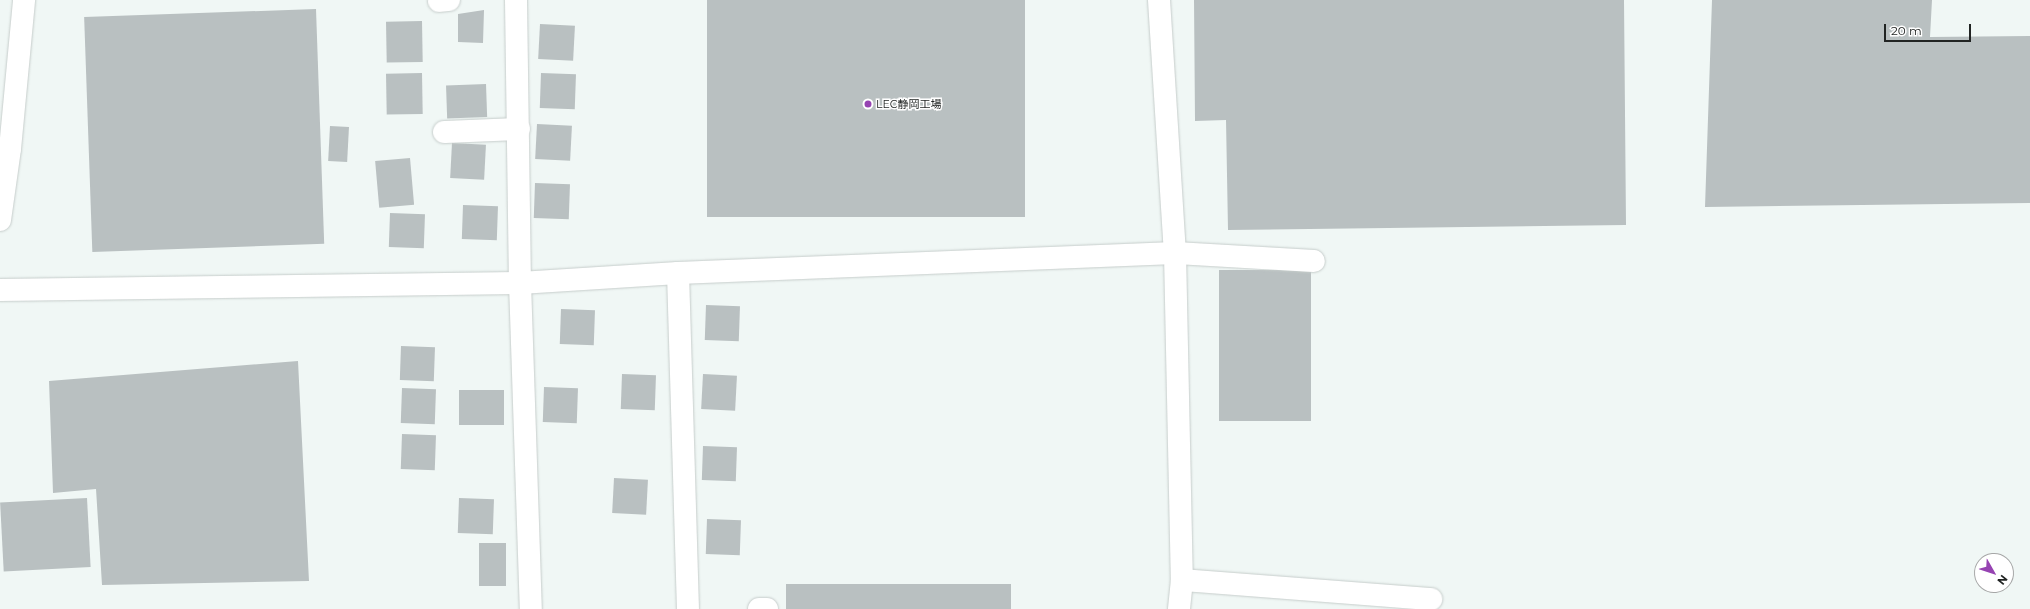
<!DOCTYPE html>
<meta charset="utf-8">
<style>
body{margin:0}
#map{position:relative;width:2030px;height:609px;overflow:hidden;background:#f0f7f5;font-family:Montserrat,"Noto Sans JP",sans-serif}
div>[style]{position:absolute}
.building>*{inset:0;background:#b9c0c1;transform-origin:0 0}
.roads{filter:drop-shadow(0 0 1px #c6cdcb) drop-shadow(0 0 1px #c6cdcb)}
.minor>*{height:22px;margin:-11px;padding:0 11px;transform-origin:11px;border-radius:11px;background:#fff}
.tertiary>*{height:22px;margin:-11px;padding:0 11px;transform-origin:11px;border-radius:11px;background:#fff}
.dots>*{width:11px;height:11px;translate:-50% -50%;box-sizing:border-box;border:2px solid #fff;border-radius:50%}
span{translate:-50% -50%;white-space:nowrap;text-align:center;line-height:1.15;-webkit-text-stroke:3px #fff;paint-order:stroke}
.poi-label{font-size:11px;color:#212423}
.left{translate:0 -50%;text-align:left}
.north{position:absolute;left:1974px;top:553px;width:40px;height:40px;box-sizing:border-box;background:#fff;border:1px solid #a6a7a7;border-radius:50%;rotate:129deg;font-size:11px;font-weight:700;line-height:16px;text-align:center;color:#212423}
.north::after{content:'';display:block;margin:auto;width:14px;height:18px;background:#9643b2;clip-path:polygon(50% 0,100% 100%,50% 72%,0 100%)}
.scale{position:absolute;left:1884px;top:24px;width:87px;height:18px;box-sizing:border-box;border:2px solid #212423;border-top:0;padding-left:5px;font-size:12px;line-height:14px;white-space:nowrap;color:#212423;-webkit-text-stroke:3px #fff;paint-order:stroke}
</style>
<div id="map">
<div class="building">
<i style="left:707px;top:0;width:318px;height:217px"></i>
<i style="clip-path:polygon(1194px 0,1624px 0,1626px 225px,1228px 230px,1226px 120px,1195px 121px)"></i>
<i style="clip-path:polygon(1712px 0,1932px 0,1930px 37px,2030px 36px,2030px 203px,1705px 207px)"></i>
<i style="left:316px;top:9px;width:235px;height:232px;rotate:88deg"></i>
<i style="clip-path:polygon(484px 10px,483px 43px,458px 42px,458px 14px)"></i>
<i style="left:422px;top:21px;width:41px;height:36px;rotate:89deg"></i>
<i style="left:540px;top:24px;width:35px;height:35px;rotate:3deg"></i>
<i style="left:422px;top:73px;width:41px;height:36px;rotate:89deg"></i>
<i style="left:541px;top:73px;width:35px;height:35px;rotate:2deg"></i>
<i style="left:486px;top:84px;width:33px;height:40px;rotate:88deg"></i>
<i style="left:537px;top:124px;width:35px;height:35px;rotate:3deg"></i>
<i style="left:330px;top:126px;width:19px;height:35px;rotate:3deg"></i>
<i style="left:452px;top:143px;width:34px;height:35px;rotate:3deg"></i>
<i style="left:410px;top:158px;width:47px;height:35px;rotate:85deg"></i>
<i style="left:535px;top:183px;width:35px;height:35px;rotate:2deg"></i>
<i style="left:463px;top:205px;width:35px;height:34px;rotate:2deg"></i>
<i style="left:390px;top:213px;width:35px;height:34px;rotate:2deg"></i>
<i style="left:1219px;top:270px;width:92px;height:151px"></i>
<i style="left:706px;top:305px;width:34px;height:35px;rotate:2deg"></i>
<i style="left:561px;top:309px;width:34px;height:35px;rotate:2deg"></i>
<i style="left:401px;top:346px;width:34px;height:34px;rotate:2deg"></i>
<i style="clip-path:polygon(298px 361px,309px 581px,102px 585px,96px 489px,53px 493px,49px 381px)"></i>
<i style="left:622px;top:374px;width:34px;height:35px;rotate:2deg"></i>
<i style="left:703px;top:374px;width:34px;height:35px;rotate:3deg"></i>
<i style="left:544px;top:387px;width:34px;height:35px;rotate:2deg"></i>
<i style="left:402px;top:388px;width:34px;height:35px;rotate:2deg"></i>
<i style="left:459px;top:390px;width:45px;height:35px"></i>
<i style="left:402px;top:434px;width:34px;height:35px;rotate:2deg"></i>
<i style="left:703px;top:446px;width:34px;height:34px;rotate:2deg"></i>
<i style="left:614px;top:478px;width:34px;height:35px;rotate:3deg"></i>
<i style="left:87px;top:498px;width:69px;height:87px;rotate:87deg"></i>
<i style="left:459px;top:498px;width:35px;height:35px;rotate:2deg"></i>
<i style="left:707px;top:519px;width:34px;height:35px;rotate:2deg"></i>
<i style="left:479px;top:543px;width:27px;height:43px"></i>
<i style="left:1011px;top:584px;width:25px;height:225px;rotate:90deg"></i>
</div>
<div class="roads">
<div class="minor">
<i style="left:516px;top:0;width:283px;rotate:89.2deg"></i>
<i style="left:520px;top:283px;width:326px;rotate:88.1deg"></i>
<i style="left:1159px;top:0;width:254px;rotate:86.4deg"></i>
<i style="left:1175px;top:253px;width:327px;rotate:88.8deg"></i>
<i style="left:1182px;top:580px;width:29px;rotate:96deg"></i>
<i style="left:439px;top:1px;width:10px;rotate:-6deg"></i>
<i style="left:444px;top:132px;width:75px;rotate:-2.3deg"></i>
<i style="left:678px;top:273px;width:336px;rotate:88.3deg"></i>
<i style="left:0;top:290px;width:520px;rotate:-0.77deg"></i>
<i style="left:520px;top:283px;width:158px;rotate:-3.6deg"></i>
<i style="left:678px;top:273px;width:497px;rotate:-2.3deg"></i>
<i style="left:1175px;top:253px;width:139px;rotate:3.3deg"></i>
<i style="left:1182px;top:580px;width:250px;rotate:4.4deg"></i>
<i style="left:759px;top:609px;width:8px"></i>
</div>
<div class="tertiary">
<i style="left:0;top:220px;width:72px;rotate:-82deg"></i>
<i style="left:10px;top:149px;width:150px;rotate:-84.6deg"></i>
</div>
</div>
<div class="dots">
<i style="left:868px;top:104px;background:#9643b2"></i>
</div>
<div class="poi-label">
<span class="left" style="left:876px;top:104px">LEC静岡工場</span>
</div>
<div class="north">N</div>
<div class="scale">20 m</div>
</div>
